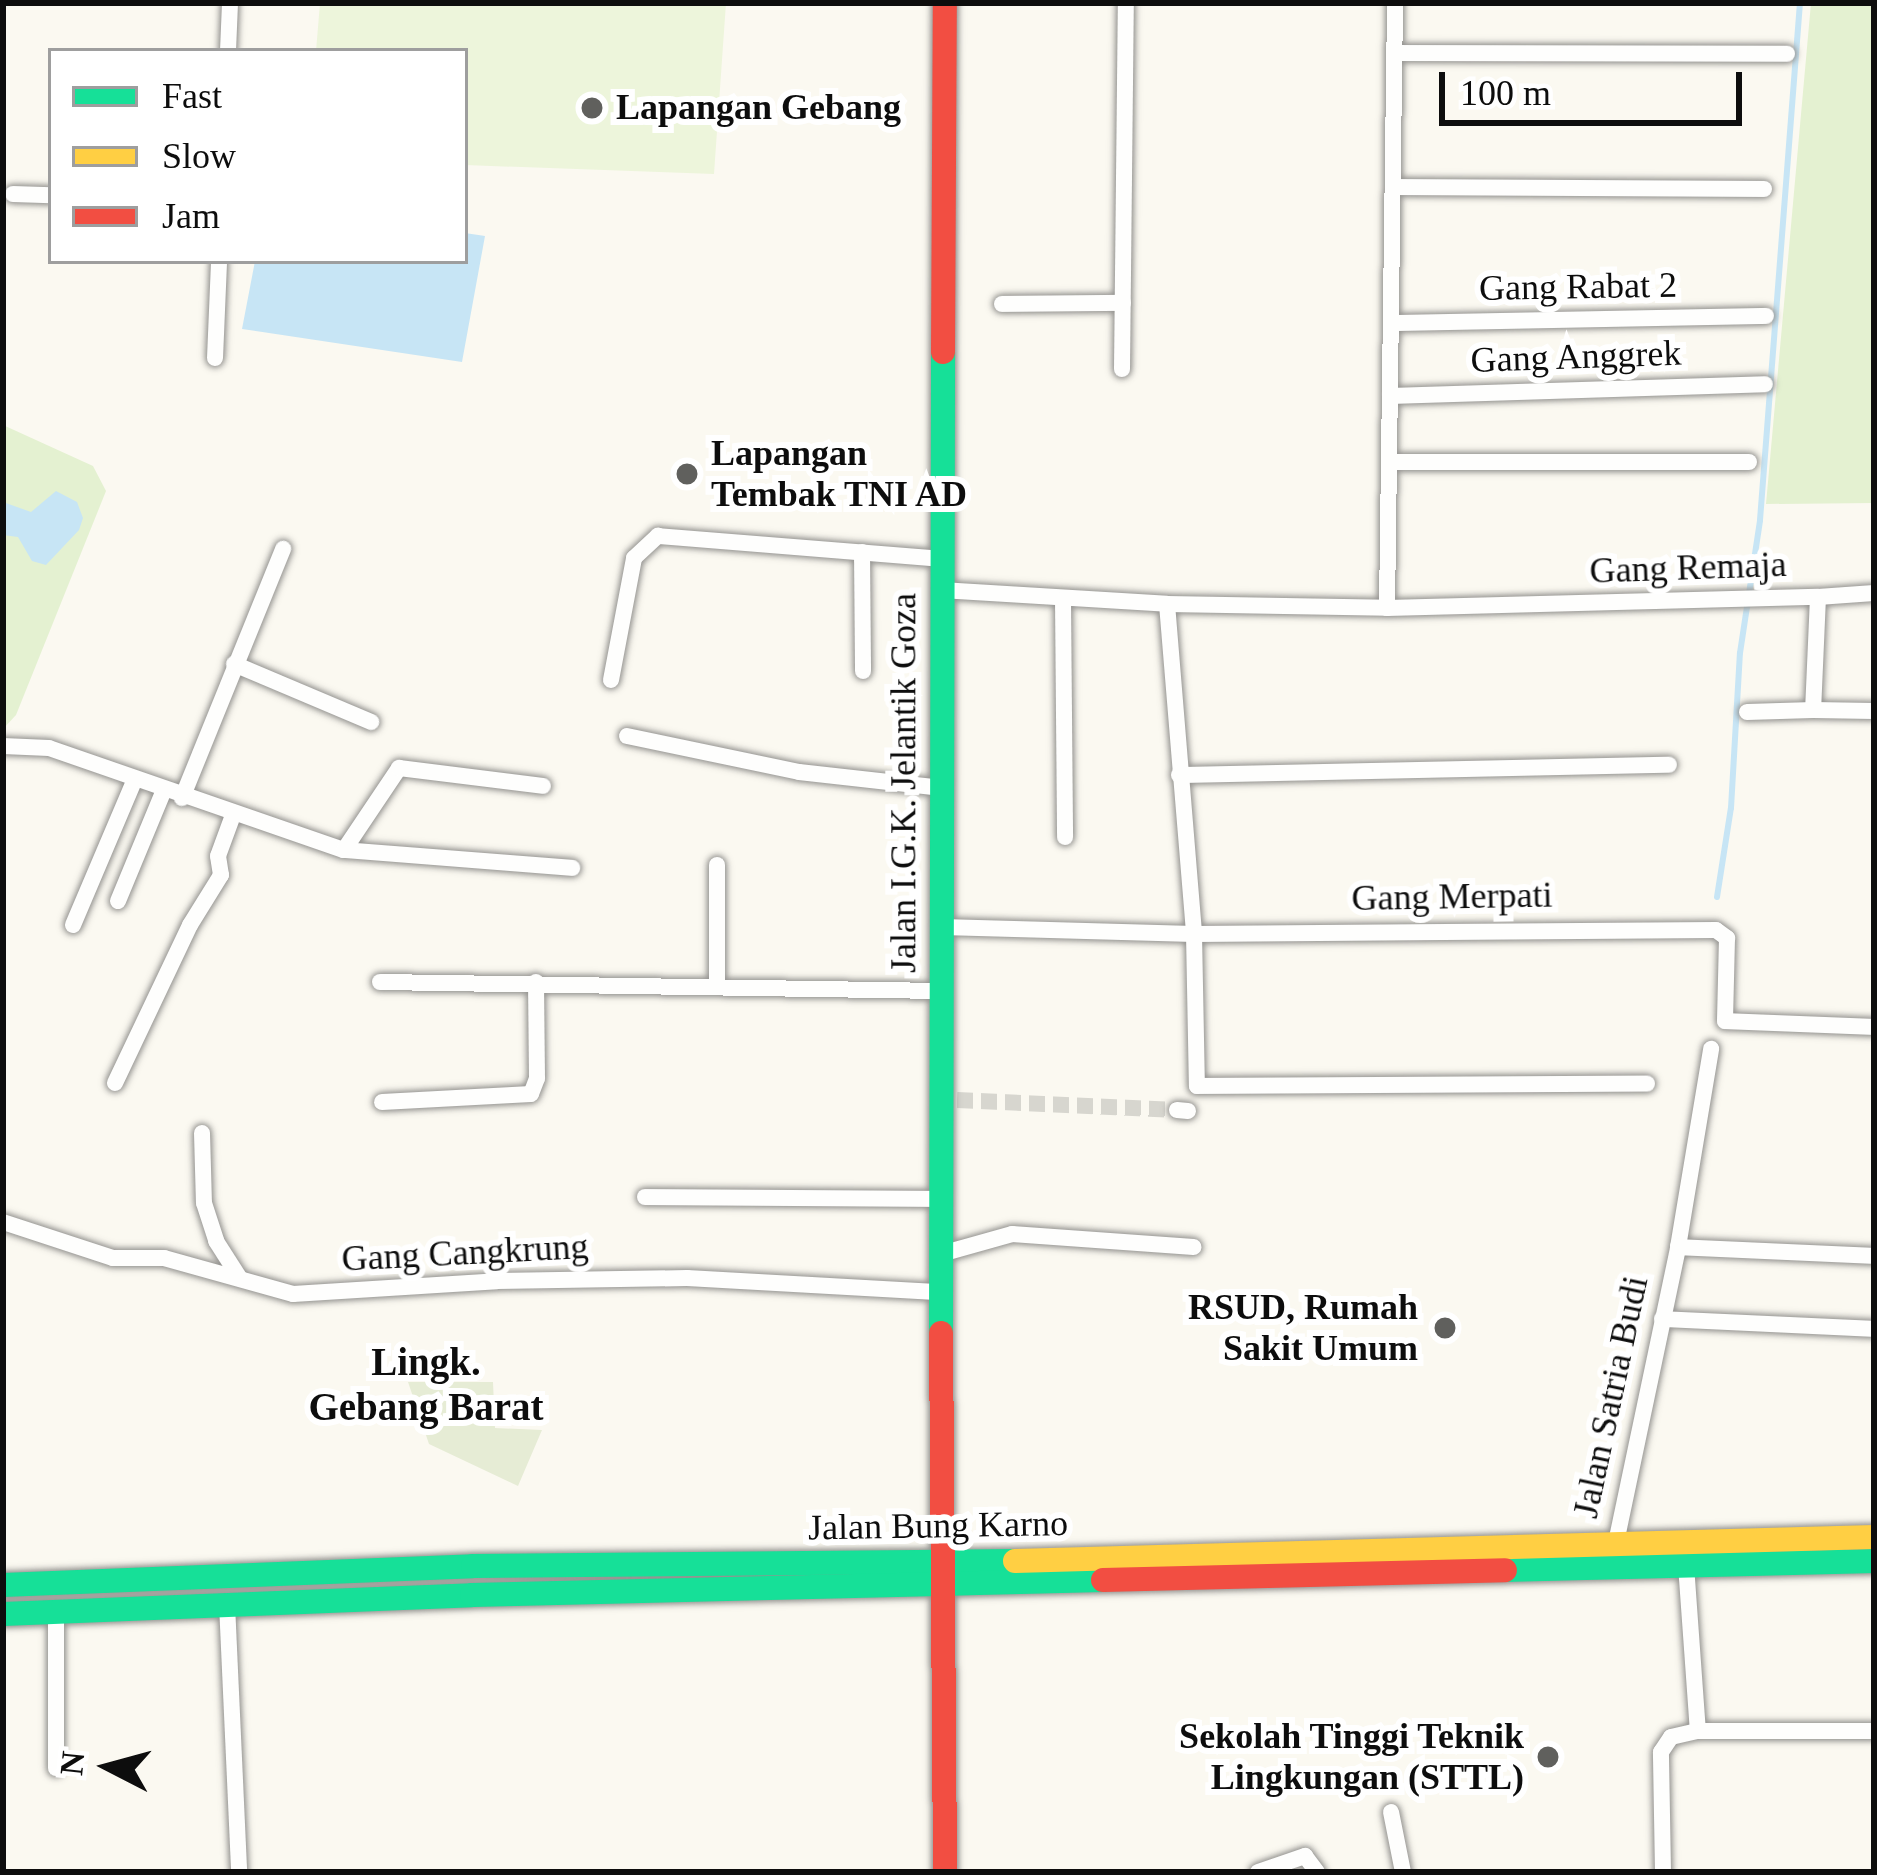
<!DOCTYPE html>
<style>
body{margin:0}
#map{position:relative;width:1877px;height:1875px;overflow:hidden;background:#fbf9f1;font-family:Georgia,serif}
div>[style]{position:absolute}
.green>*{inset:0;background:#e4f1d1}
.cemetery>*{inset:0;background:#e6ecd5}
.pitch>*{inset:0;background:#edf5db}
.water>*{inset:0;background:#c7e5f5}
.stream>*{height:6px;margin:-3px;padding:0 3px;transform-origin:3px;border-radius:3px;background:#c7e5f5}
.street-tunnel>*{height:16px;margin-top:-8px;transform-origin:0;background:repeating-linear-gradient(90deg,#d7d6cf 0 16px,transparent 0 24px)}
.roads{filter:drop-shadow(0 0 3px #949390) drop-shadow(0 0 3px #949390)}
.street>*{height:16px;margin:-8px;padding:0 8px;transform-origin:8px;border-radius:8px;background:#fefefd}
.fast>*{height:24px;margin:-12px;padding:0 12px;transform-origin:12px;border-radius:12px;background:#16e098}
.slow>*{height:24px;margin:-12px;padding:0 12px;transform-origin:12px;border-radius:12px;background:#ffcf43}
.jam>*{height:24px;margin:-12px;padding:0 12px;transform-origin:12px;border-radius:12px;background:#f24e42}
.dots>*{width:33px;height:33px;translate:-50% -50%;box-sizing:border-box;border:6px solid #fff;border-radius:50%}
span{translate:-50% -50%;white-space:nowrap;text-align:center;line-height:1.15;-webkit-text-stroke:12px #fff;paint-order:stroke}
.poi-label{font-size:36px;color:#0d0d0d;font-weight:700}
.left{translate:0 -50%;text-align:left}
.right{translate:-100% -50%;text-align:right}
.street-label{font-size:36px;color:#0d0d0d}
.neighbourhood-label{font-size:39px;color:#0d0d0d;font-weight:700}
.frame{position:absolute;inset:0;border:6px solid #0d0d0d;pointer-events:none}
.legend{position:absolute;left:48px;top:48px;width:420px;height:216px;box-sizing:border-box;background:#fff;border:3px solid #9e9e9e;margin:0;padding:15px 21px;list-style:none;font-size:36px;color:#0d0d0d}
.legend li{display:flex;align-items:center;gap:24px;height:60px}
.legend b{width:60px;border:3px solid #9e9e9e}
.north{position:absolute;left:48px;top:1707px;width:120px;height:120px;-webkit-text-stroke:9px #fff;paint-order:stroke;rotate:276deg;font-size:33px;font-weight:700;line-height:48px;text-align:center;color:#0d0d0d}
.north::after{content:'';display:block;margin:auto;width:42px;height:54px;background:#0d0d0d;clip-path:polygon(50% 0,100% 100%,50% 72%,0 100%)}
.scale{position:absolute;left:1439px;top:72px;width:303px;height:54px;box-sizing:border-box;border:6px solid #0d0d0d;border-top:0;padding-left:15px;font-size:36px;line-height:42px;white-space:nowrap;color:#0d0d0d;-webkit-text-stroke:9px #fff;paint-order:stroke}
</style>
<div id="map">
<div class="green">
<i style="clip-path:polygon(1811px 3px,1874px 3px,1874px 503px,1766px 504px)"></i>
<i style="clip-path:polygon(3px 425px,93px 466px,106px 491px,16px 715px,3px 729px)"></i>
</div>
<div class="cemetery">
<i style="clip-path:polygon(408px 1382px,493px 1382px,495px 1428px,542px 1430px,518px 1486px,429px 1444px)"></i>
</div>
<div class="pitch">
<i style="clip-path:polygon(320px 3px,726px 3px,714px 174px,465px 165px,465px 51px,316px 51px)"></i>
</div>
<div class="water">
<i style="clip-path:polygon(465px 233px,485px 236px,462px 362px,242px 329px,255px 261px,465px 261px)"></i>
<i style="clip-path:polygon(56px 491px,77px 502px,83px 518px,79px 530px,46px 565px,32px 561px,18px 537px,3px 535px,3px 502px,31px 512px)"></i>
</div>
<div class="stream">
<i style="left:1717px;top:897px;width:90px;rotate:-81.1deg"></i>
<i style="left:1731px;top:808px;width:155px;rotate:-86.7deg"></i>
<i style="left:1740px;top:653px;width:134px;rotate:-81.4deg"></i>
<i style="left:1760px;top:520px;width:519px;rotate:-85.58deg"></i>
</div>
<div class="street-tunnel">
<i style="left:957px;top:1100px;width:220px;rotate:2.6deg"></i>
</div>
<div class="roads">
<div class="street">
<i style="left:228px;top:51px;width:48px;rotate:-87.6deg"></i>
<i style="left:1395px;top:53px;width:392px;rotate:0.1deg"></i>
<i style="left:1396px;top:187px;width:368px;rotate:0.3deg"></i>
<i style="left:13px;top:194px;width:38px;rotate:2deg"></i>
<i style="left:1002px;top:304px;width:121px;rotate:-0.5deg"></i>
<i style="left:1392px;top:323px;width:374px;rotate:-1.1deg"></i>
<i style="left:215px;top:358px;width:97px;rotate:-87.6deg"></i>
<i style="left:1122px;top:369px;width:366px;rotate:-89.4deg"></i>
<i style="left:1390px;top:396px;width:375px;rotate:-1.8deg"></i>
<i style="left:1392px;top:462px;width:357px"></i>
<i style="left:862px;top:552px;width:119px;rotate:89.5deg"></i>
<i style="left:941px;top:590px;width:226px;rotate:3.5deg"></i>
<i style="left:1167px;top:604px;width:220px;rotate:1deg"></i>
<i style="left:1387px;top:608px;width:605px;rotate:-89.24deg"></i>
<i style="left:1818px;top:597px;width:56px;rotate:-4.1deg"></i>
<i style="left:1063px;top:600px;width:237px;rotate:89.5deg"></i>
<i style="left:1167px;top:604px;width:331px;rotate:85.3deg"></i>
<i style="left:1194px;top:934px;width:152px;rotate:88.9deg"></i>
<i style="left:1197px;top:1086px;width:450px;rotate:-0.3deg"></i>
<i style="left:1387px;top:608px;width:431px;rotate:-1.5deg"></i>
<i style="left:1818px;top:597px;width:113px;rotate:92.5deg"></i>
<i style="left:1813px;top:710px;width:61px;rotate:0.9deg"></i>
<i style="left:234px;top:664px;width:149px;rotate:22.9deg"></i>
<i style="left:611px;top:680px;width:124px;rotate:-79.3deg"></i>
<i style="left:634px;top:558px;width:33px;rotate:-43deg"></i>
<i style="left:658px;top:536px;width:284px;rotate:4.6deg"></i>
<i style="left:1747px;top:712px;width:66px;rotate:-1.7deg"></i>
<i style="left:627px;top:736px;width:176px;rotate:11.8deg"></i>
<i style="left:799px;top:772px;width:144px;rotate:6.4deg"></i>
<i style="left:3px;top:746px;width:46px;rotate:2.5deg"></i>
<i style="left:49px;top:748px;width:312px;rotate:19.1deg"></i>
<i style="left:344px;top:850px;width:99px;rotate:-56.1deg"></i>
<i style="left:399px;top:768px;width:145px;rotate:7.1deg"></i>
<i style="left:1179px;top:775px;width:490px;rotate:-1.2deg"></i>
<i style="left:182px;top:798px;width:269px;rotate:-67.9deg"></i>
<i style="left:344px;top:850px;width:229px;rotate:4.5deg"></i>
<i style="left:717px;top:865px;width:122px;rotate:90deg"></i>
<i style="left:118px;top:901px;width:120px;rotate:-67.5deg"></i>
<i style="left:73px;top:925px;width:159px;rotate:-67deg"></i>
<i style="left:942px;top:927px;width:252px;rotate:1.6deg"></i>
<i style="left:1194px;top:934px;width:522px;rotate:-0.44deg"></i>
<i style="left:1716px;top:930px;width:14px;rotate:36deg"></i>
<i style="left:1727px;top:938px;width:83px;rotate:91.4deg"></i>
<i style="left:1725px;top:1021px;width:149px;rotate:2.3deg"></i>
<i style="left:380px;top:982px;width:559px;rotate:0.92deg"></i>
<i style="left:115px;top:1083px;width:175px;rotate:-64.6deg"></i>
<i style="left:190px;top:925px;width:59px;rotate:-58.2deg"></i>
<i style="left:221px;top:875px;width:19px;rotate:-99deg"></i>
<i style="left:218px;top:856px;width:44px;rotate:-69.9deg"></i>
<i style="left:382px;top:1102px;width:149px;rotate:-3.1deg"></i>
<i style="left:531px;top:1094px;width:17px;rotate:-69deg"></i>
<i style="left:537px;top:1078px;width:96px;rotate:-90.6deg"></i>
<i style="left:1177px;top:1110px;width:11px;rotate:5deg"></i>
<i style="left:202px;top:1133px;width:70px;rotate:88.4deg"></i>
<i style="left:204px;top:1203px;width:40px;rotate:72deg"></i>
<i style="left:216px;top:1241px;width:43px;rotate:57.4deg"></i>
<i style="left:645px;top:1197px;width:296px;rotate:0.4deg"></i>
<i style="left:3px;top:1222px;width:116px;rotate:18.1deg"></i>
<i style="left:113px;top:1258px;width:51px"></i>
<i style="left:164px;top:1258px;width:134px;rotate:15.6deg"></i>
<i style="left:293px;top:1294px;width:204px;rotate:-3.6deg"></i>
<i style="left:497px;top:1281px;width:190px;rotate:-0.9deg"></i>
<i style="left:687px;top:1278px;width:254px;rotate:3.2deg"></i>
<i style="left:1678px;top:1247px;width:201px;rotate:-80.5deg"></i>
<i style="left:941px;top:1254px;width:74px;rotate:-15.7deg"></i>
<i style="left:1012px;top:1234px;width:182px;rotate:4.1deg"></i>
<i style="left:1662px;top:1319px;width:212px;rotate:2.7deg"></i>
<i style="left:1614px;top:1552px;width:312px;rotate:-78.1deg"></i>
<i style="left:1678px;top:1247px;width:196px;rotate:2.6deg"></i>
<i style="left:1686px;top:1565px;width:166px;rotate:85.9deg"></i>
<i style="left:227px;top:1604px;width:268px;rotate:87.4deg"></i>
<i style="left:56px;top:1768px;width:157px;rotate:-90deg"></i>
<i style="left:1391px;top:1812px;width:61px;rotate:78.7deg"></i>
<i style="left:1258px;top:1872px;width:50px;rotate:-18.8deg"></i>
<i style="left:1305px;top:1856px;width:20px;rotate:53deg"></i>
<i style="left:1663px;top:1872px;width:120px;rotate:-91deg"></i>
<i style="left:1661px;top:1752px;width:18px;rotate:-56deg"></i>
<i style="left:1671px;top:1737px;width:28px;rotate:-13deg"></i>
<i style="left:1698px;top:1731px;width:176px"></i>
</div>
<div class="fast">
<i style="left:941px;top:1333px;width:981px;rotate:-89.88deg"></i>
<i style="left:1505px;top:1570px;width:369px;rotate:-1.4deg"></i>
<i style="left:3px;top:1585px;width:470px;rotate:-2.3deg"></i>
<i style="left:473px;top:1566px;width:542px;rotate:-0.53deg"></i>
<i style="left:3px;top:1614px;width:469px;rotate:-2.3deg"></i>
<i style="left:472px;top:1595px;width:631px;rotate:-1.36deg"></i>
</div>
<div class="slow">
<i style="left:1015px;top:1561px;width:859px;rotate:-1.6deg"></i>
</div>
<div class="jam">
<i style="left:943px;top:352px;width:349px;rotate:-89.7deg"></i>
<i style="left:941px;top:1333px;width:539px;rotate:89.57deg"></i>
<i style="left:1103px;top:1580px;width:402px;rotate:-1.4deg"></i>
</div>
</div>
<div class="dots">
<i style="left:592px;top:108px;background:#60605d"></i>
<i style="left:687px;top:474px;background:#60605d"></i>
<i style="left:1445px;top:1328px;background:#60605d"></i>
<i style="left:1548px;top:1757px;background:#60605d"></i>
</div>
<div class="poi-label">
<span class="left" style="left:616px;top:108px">Lapangan Gebang</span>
<span class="left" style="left:711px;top:474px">Lapangan<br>Tembak TNI AD</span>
<span class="right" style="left:1418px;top:1328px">RSUD, Rumah<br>Sakit Umum</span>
<span class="right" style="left:1524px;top:1757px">Sekolah Tinggi Teknik<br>Lingkungan (STTL)</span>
</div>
<div class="street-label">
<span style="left:1578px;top:287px;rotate:-1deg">Gang Rabat 2</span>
<span style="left:1576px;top:357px;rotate:-2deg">Gang Anggrek</span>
<span style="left:1688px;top:568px;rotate:-2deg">Gang Remaja</span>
<span style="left:904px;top:783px;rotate:-90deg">Jalan I.G.K. Jelantik Goza</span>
<span style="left:1452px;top:897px;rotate:-1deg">Gang Merpati</span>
<span style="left:465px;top:1253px;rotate:-3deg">Gang Cangkrung</span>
<span style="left:1611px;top:1397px;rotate:-78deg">Jalan Satria Budi</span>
<span style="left:938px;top:1526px;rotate:-1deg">Jalan Bung Karno</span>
</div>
<div class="neighbourhood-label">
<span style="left:426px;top:1385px">Lingk.<br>Gebang Barat</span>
</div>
<div class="frame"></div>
<ul class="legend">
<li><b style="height:15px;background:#16e098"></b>Fast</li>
<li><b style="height:15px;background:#ffcf43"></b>Slow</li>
<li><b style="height:15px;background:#f24e42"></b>Jam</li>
</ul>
<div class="north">N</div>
<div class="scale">100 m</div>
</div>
